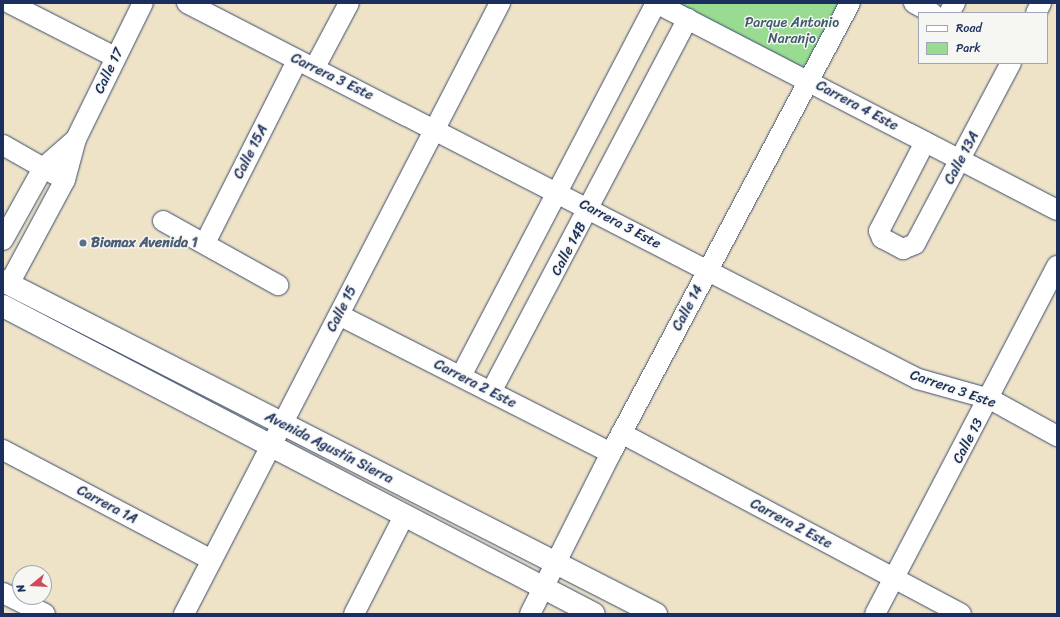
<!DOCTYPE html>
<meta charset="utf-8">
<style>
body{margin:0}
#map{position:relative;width:1060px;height:617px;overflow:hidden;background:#eee3c7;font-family:Sriracha,sans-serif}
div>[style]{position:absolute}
.green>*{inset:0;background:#9adb92}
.roads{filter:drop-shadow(0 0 1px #3b4a6e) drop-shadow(0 0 1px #3b4a6e)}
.street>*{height:20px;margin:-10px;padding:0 10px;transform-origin:10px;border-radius:10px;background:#fff}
.primary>*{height:22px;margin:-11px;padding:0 11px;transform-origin:11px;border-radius:11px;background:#fff}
.dots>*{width:11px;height:11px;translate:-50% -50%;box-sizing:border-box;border:2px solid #f6f6f2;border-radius:50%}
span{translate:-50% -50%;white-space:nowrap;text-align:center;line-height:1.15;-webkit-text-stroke:3px #f6f6f2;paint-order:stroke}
.park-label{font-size:14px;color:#3b5a6b}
.street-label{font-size:14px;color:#1b2f5e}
.service-label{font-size:14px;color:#4e5e75;font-weight:700}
.left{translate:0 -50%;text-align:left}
.frame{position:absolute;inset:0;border:4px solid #1b2f5e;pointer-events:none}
.legend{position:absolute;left:918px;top:12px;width:130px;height:52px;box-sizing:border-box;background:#f6f6f2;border:1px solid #9ea6b7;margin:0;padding:5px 7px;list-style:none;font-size:12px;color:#1b2f5e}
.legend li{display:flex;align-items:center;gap:8px;height:20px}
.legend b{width:20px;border:1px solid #9ea6b7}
.north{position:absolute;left:12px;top:565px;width:40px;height:40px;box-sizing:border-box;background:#f6f6f2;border:1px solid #9ea6b7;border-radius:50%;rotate:252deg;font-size:11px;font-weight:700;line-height:16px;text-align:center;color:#1b2f5e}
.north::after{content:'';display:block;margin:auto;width:14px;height:18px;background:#d1495b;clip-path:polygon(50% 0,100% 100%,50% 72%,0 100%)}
</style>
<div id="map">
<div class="green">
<i style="clip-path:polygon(678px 3px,839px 3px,805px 71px)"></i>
</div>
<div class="roads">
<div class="street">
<i style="left:9px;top:3px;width:119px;rotate:27deg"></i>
<i style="left:187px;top:3px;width:822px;rotate:27.22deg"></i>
<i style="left:918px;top:379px;width:75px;rotate:15.5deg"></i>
<i style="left:990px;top:399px;width:77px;rotate:28.9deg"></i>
<i style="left:656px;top:3px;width:451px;rotate:27.3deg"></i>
<i style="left:914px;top:3px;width:21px;rotate:29deg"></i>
<i style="left:949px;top:13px;width:12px;rotate:-59deg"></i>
<i style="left:1036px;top:13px;width:11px;rotate:-63deg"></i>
<i style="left:315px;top:67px;width:72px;rotate:-62deg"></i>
<i style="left:925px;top:142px;width:100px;rotate:117.3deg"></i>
<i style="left:879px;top:231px;width:8px;rotate:67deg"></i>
<i style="left:882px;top:238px;width:24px;rotate:28deg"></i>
<i style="left:903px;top:249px;width:13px;rotate:-23deg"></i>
<i style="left:915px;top:244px;width:205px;rotate:-62.1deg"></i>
<i style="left:3px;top:145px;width:59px;rotate:29.6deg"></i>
<i style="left:163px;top:221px;width:132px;rotate:29.1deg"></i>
<i style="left:3px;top:240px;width:82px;rotate:-60.9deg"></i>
<i style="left:43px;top:168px;width:44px;rotate:-41.3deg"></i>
<i style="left:205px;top:243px;width:204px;rotate:-63.2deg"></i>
<i style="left:9px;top:284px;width:118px;rotate:-61.7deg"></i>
<i style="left:65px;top:180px;width:42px;rotate:-75deg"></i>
<i style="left:76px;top:139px;width:152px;rotate:-63.8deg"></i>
<i style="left:339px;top:315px;width:305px;rotate:26.9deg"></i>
<i style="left:461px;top:376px;width:421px;rotate:-62.4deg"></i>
<i style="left:491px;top:392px;width:422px;rotate:-62.2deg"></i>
<i style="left:621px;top:433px;width:385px;rotate:28deg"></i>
<i style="left:3px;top:450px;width:234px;rotate:27.8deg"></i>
<i style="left:3px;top:593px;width:47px;rotate:26.6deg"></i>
<i style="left:184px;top:614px;width:688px;rotate:-62.65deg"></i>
<i style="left:354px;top:614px;width:110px;rotate:-63deg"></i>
<i style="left:530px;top:614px;width:180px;rotate:-63.3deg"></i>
<i style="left:611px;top:453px;width:510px;rotate:-62.03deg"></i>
<i style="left:875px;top:614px;width:393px;rotate:-62.4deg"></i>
</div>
<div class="primary">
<i style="left:3px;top:281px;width:733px;rotate:27.02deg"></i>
<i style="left:3px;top:306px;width:666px;rotate:27.53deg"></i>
</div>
</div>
<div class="dots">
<i style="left:83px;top:243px;background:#5c6f8a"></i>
</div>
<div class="park-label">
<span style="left:792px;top:31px">Parque Antonio<br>Naranjo</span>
</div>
<div class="street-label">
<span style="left:109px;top:71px;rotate:-64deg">Calle 17</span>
<span style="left:332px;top:77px;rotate:26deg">Carrera 3 Este</span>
<span style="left:857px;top:106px;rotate:28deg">Carrera 4 Este</span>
<span style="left:251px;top:152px;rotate:-63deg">Calle 15A</span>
<span style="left:962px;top:158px;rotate:-62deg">Calle 13A</span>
<span style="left:620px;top:224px;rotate:28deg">Carrera 3 Este</span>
<span style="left:569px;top:249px;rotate:-62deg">Calle 14B</span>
<span style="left:688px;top:308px;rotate:-62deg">Calle 14</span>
<span style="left:342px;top:309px;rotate:-63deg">Calle 15</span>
<span style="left:475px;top:384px;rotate:27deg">Carrera 2 Este</span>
<span style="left:953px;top:389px;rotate:19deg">Carrera 3 Este</span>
<span style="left:968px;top:441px;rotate:-62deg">Calle 13</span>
<span style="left:329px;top:448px;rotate:27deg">Avenida Agustín Sierra</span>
<span style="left:107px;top:505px;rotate:28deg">Carrera 1A</span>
<span style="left:791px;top:524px;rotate:28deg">Carrera 2 Este</span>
</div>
<div class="service-label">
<span class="left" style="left:91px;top:243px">Biomax Avenida 1</span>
</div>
<div class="frame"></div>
<ul class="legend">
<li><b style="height:5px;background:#fff"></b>Road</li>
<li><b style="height:11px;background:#9adb92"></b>Park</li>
</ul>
<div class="north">N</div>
</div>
